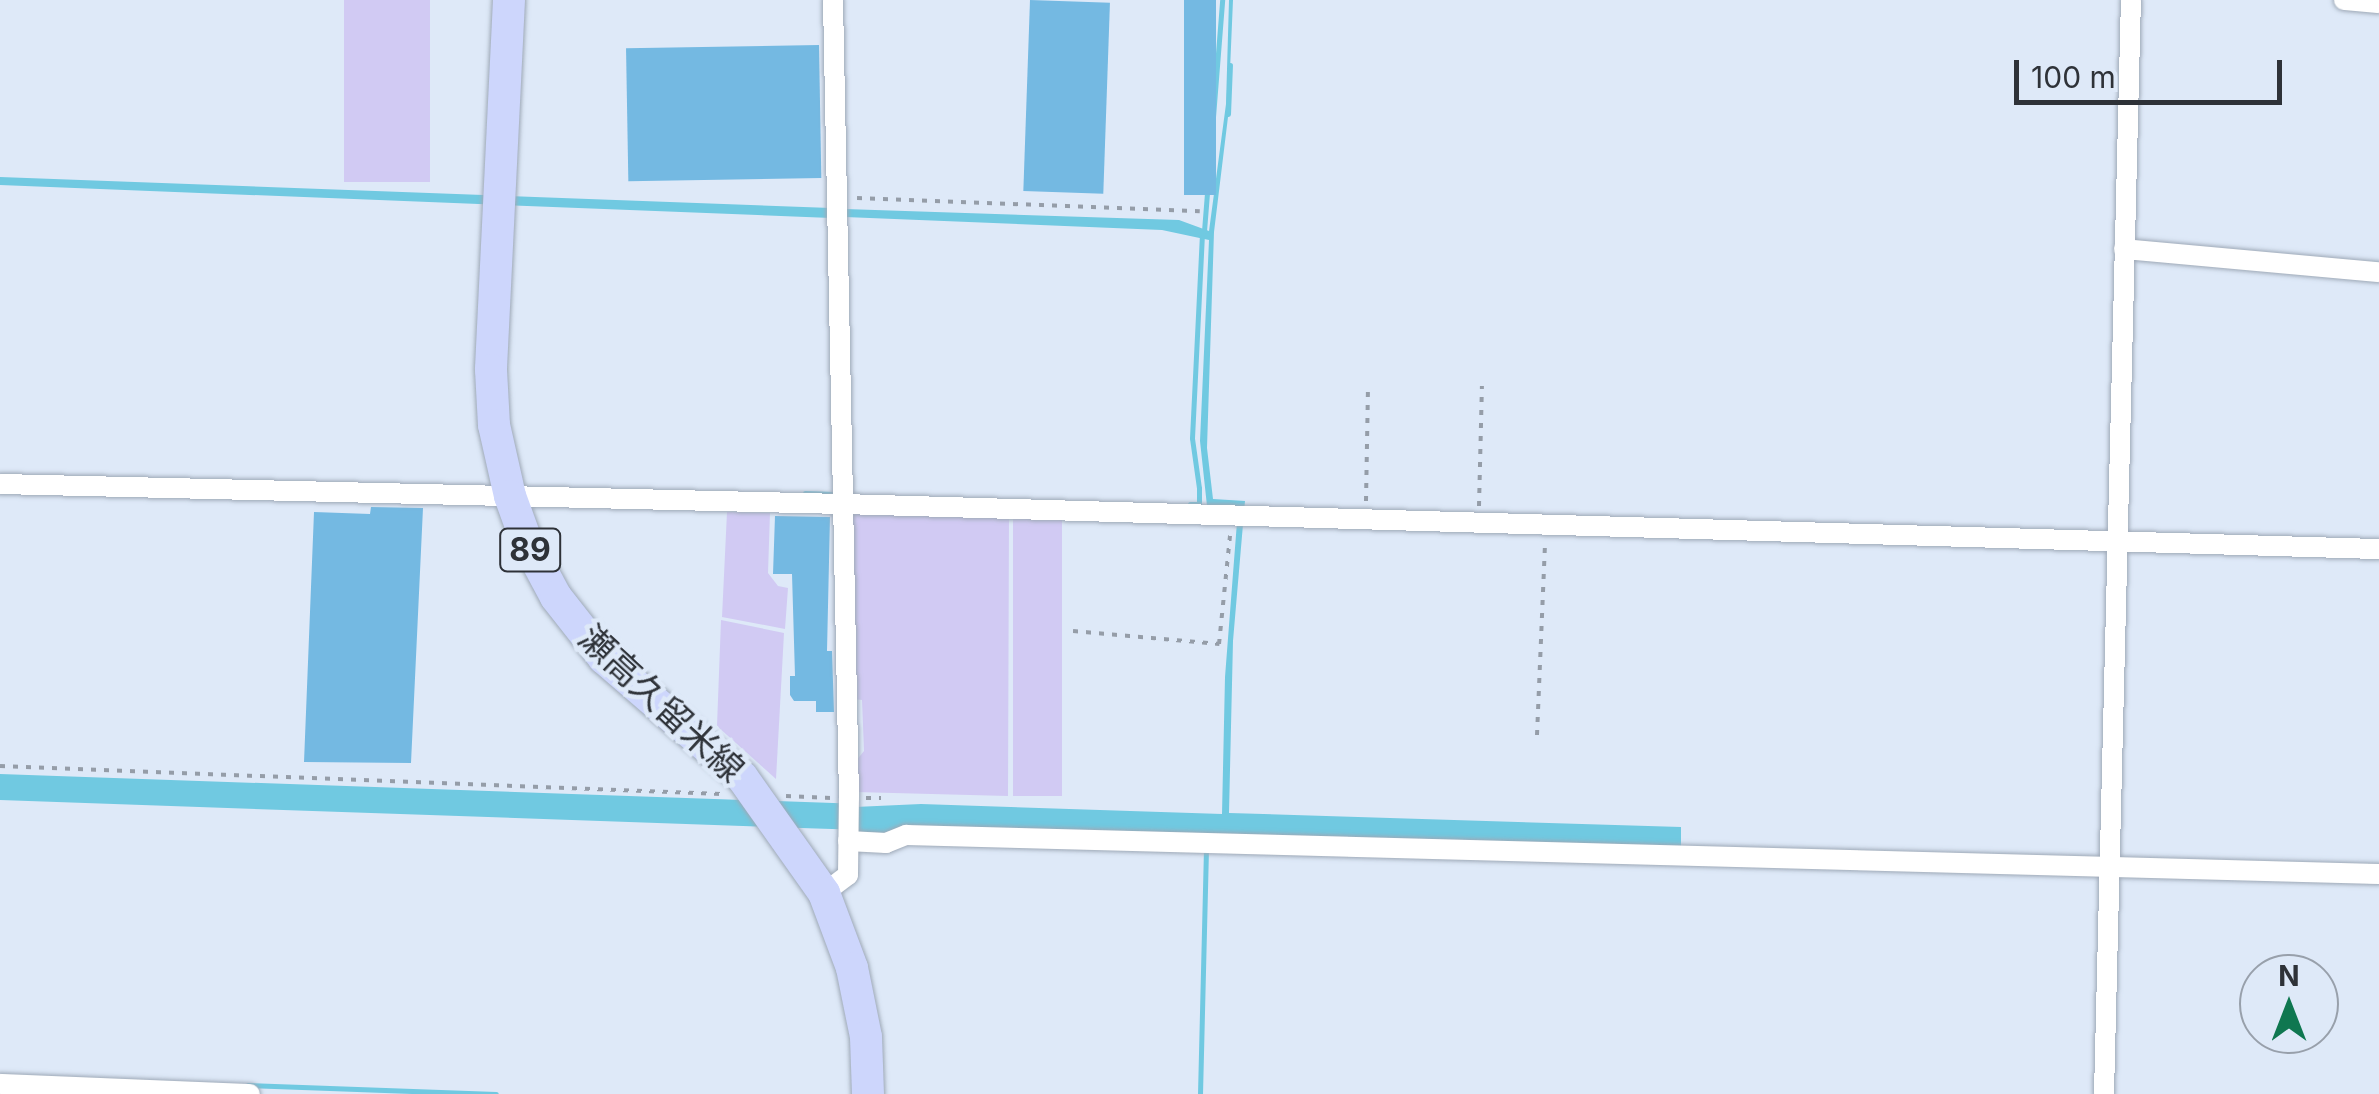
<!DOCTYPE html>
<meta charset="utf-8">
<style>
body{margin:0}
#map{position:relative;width:2379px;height:1094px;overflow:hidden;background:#dee9f8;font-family:Inter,"Noto Sans JP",sans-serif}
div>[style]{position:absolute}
.green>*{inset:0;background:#d1caf3;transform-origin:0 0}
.water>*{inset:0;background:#70c9e1;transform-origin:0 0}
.stream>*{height:5px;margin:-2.5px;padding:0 2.5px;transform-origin:2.5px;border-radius:2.5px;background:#70c9e1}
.building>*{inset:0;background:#74b9e2;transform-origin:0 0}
.path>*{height:4px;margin-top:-2px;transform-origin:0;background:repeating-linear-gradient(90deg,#959da8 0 5px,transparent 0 13px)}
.roads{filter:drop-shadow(0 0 2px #9ea9b7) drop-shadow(0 0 2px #9ea9b7)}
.minor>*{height:20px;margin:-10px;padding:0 10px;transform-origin:10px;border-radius:10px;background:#fff}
.primary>*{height:32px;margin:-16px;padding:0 16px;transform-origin:16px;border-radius:16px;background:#cdd6fc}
span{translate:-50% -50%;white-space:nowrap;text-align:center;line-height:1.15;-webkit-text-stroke:9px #dee9f8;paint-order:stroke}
.shield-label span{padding:2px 8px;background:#dee9f8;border:2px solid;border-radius:8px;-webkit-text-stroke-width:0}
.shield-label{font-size:32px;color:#2e3238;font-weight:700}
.street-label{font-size:35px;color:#2e3238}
.north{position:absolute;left:2239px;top:954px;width:100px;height:100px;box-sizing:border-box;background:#dee9f8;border:2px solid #98a0ab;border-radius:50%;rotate:0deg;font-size:28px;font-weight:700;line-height:40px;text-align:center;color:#2e3238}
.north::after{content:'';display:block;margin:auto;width:35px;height:45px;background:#0f7750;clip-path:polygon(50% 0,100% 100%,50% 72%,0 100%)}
.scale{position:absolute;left:2014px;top:60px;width:268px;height:45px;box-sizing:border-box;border:5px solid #2e3238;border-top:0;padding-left:12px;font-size:30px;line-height:35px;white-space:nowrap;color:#2e3238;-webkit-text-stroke:8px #dee9f8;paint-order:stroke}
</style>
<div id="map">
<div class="green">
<i style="left:344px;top:0;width:86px;height:182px"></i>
<i style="clip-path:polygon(727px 512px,770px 513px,768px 573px,778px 586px,788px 588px,785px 629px,722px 617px)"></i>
<i style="clip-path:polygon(851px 512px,1009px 515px,1008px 796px,855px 792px,856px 761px,864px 751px,862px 700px,854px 699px)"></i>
<i style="left:1013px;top:517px;width:49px;height:279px"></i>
<i style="clip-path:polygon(721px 620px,784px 633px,776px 779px,717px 726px)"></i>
</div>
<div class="water">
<i style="clip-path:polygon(1229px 0,1233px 0,1228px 117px,1214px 232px,1207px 448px,1213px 499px,1245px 501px,1233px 641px,1229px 813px,1681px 827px,1681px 848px,901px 827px,884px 833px,858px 832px,855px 807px,921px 804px,1222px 814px,1225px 677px,1238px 509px,1207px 506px,1200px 441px,1209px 240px,1162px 230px,845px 217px,845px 209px,1179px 220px,1209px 231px,1226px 104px)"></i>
<i style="clip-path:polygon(0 177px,831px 208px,831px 218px,0 185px)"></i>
<i style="left:0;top:774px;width:841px;height:26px;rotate:2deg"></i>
</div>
<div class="stream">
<i style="left:1228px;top:114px;width:49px;rotate:-87.7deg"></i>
<i style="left:1204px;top:231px;width:232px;rotate:-85.5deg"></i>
<i style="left:805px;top:493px;width:34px;rotate:2deg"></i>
<i style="left:1190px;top:504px;width:9px"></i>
<i style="left:1199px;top:504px;width:16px;rotate:-90deg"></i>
<i style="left:1199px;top:488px;width:50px;rotate:-98deg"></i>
<i style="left:1192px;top:438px;width:201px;rotate:-87.2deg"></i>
<i style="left:248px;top:1085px;width:248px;rotate:2.1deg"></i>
<i style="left:1200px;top:1094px;width:246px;rotate:-88.6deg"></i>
</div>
<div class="building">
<i style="left:1030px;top:0;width:80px;height:191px;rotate:2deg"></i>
<i style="left:1184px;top:0;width:32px;height:195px"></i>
<i style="left:819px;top:45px;width:133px;height:193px;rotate:89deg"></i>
<i style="clip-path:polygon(371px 507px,423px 508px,411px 763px,304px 762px,314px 512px,370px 514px)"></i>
<i style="clip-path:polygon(775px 516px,830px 517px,827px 651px,832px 651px,834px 712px,816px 712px,816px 701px,794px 701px,790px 695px,790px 676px,795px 676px,792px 574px,773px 574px)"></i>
</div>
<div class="path">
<i style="left:857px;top:198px;width:343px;rotate:2.2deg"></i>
<i style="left:1366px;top:501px;width:110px;rotate:-89deg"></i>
<i style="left:1479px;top:506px;width:120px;rotate:-88.6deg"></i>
<i style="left:1073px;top:631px;width:147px;rotate:5.1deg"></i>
<i style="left:1219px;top:644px;width:109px;rotate:-84.2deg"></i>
<i style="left:1537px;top:735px;width:190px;rotate:-87.6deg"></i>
<i style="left:0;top:766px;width:722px;rotate:2.22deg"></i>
<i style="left:786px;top:796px;width:45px;rotate:2.5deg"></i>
<i style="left:866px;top:798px;width:15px"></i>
</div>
<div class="roads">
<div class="minor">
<i style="left:2344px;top:0;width:35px;rotate:5deg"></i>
<i style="left:2124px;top:249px;width:256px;rotate:5.2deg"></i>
<i style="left:0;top:484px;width:843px;rotate:1.36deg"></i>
<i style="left:843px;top:504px;width:1537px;rotate:1.68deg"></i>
<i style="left:848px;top:841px;width:38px;rotate:3deg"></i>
<i style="left:886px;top:843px;width:22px;rotate:-22deg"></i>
<i style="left:906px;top:835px;width:1474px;rotate:1.52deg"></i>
<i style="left:824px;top:893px;width:30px;rotate:-37deg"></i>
<i style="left:848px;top:875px;width:77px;rotate:-89.3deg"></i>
<i style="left:849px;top:798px;width:798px;rotate:-91.15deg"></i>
<i style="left:0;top:1084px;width:250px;rotate:2.3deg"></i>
<i style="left:2104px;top:1094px;width:1094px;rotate:-88.59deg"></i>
</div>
<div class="primary">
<i style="left:509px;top:0;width:370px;rotate:92.8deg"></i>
<i style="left:491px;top:370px;width:55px;rotate:86.9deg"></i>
<i style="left:494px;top:425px;width:73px;rotate:77.3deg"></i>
<i style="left:510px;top:496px;width:50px;rotate:70.1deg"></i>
<i style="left:527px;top:543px;width:61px;rotate:61.8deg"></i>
<i style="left:556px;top:597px;width:78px;rotate:51.8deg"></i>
<i style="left:604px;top:658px;width:182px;rotate:40.8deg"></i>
<i style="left:742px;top:777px;width:142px;rotate:54.7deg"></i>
<i style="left:824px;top:893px;width:80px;rotate:69.5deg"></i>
<i style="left:852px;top:968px;width:70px;rotate:78.5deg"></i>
<i style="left:866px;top:1037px;width:57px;rotate:88deg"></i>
</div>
</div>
<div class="shield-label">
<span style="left:530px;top:550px">89</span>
</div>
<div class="street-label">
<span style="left:662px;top:703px;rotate:43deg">瀬高久留米線</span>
</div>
<div class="north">N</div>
<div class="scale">100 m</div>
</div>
